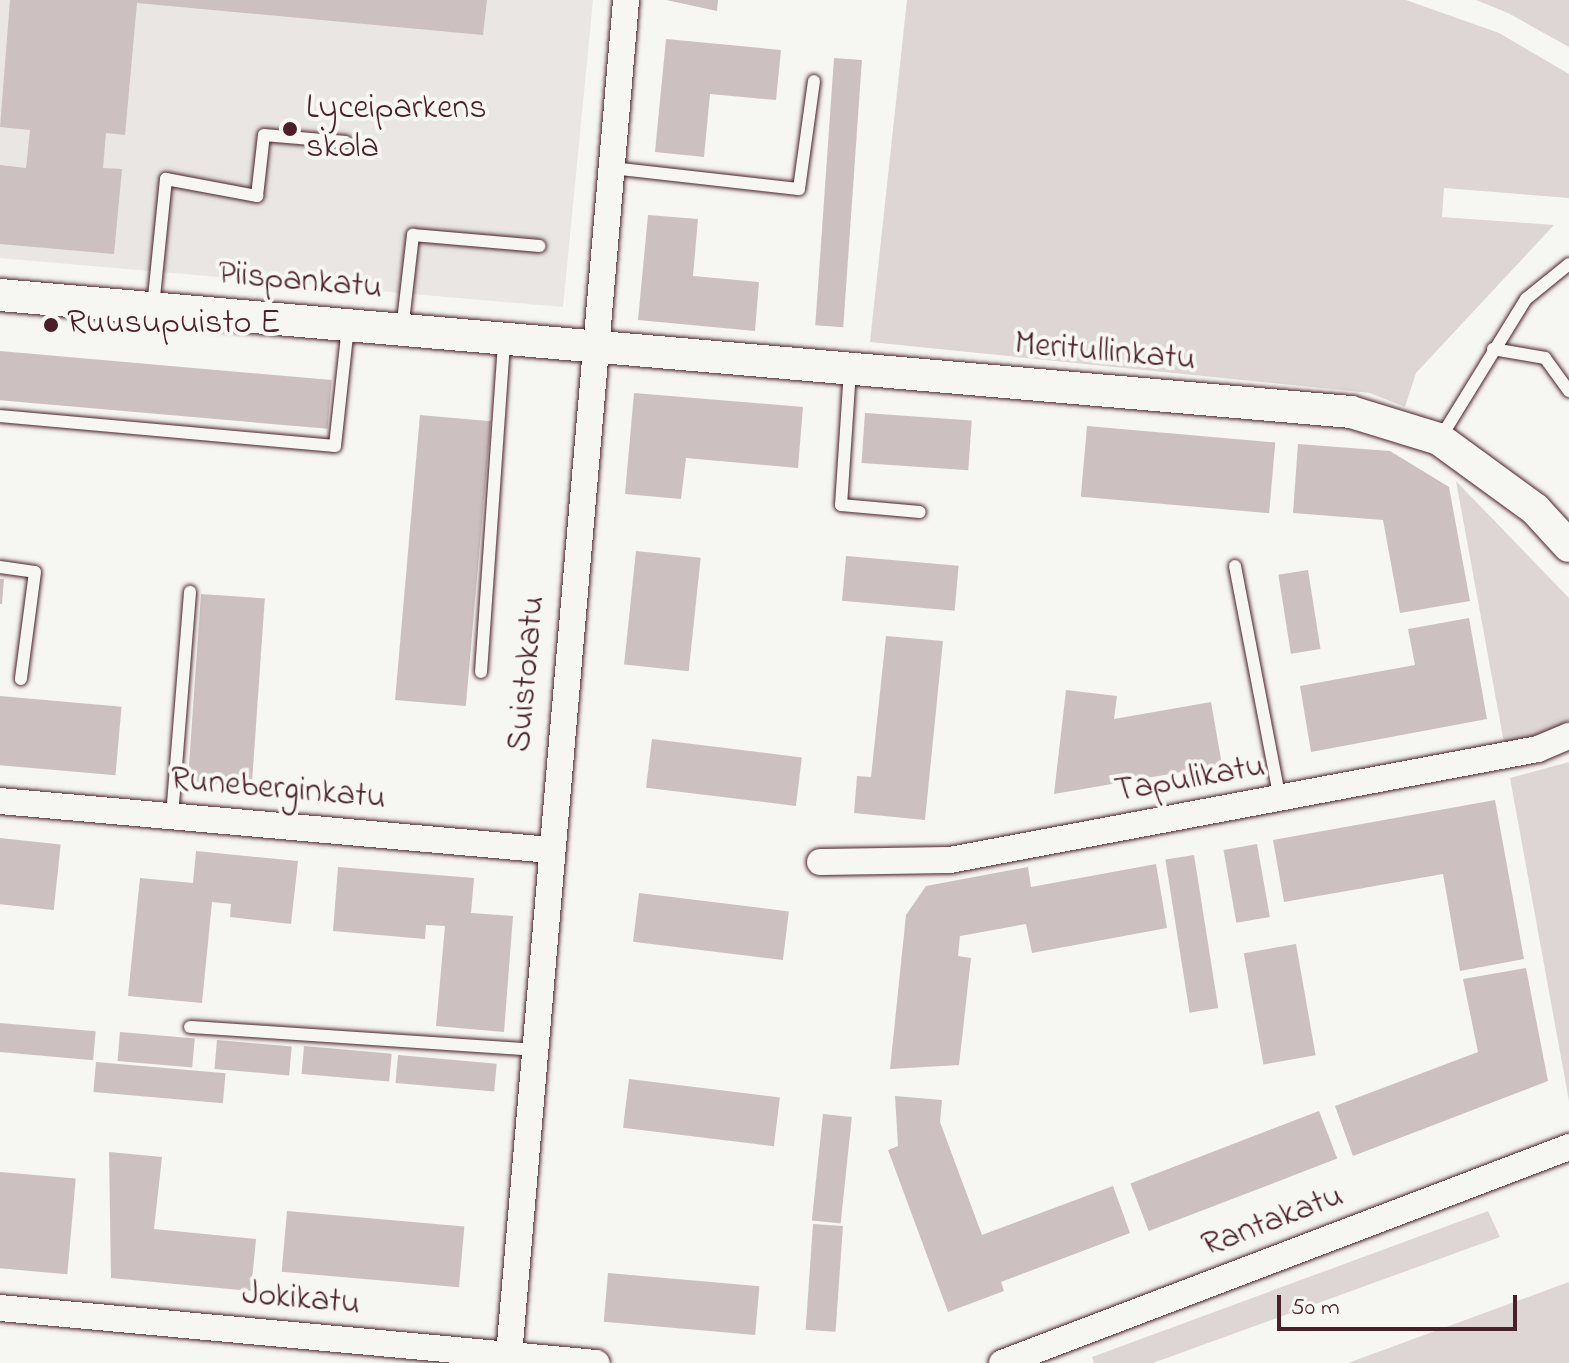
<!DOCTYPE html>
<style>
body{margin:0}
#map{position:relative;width:1569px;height:1363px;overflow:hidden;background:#f6f6f2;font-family:"Indie Flower",sans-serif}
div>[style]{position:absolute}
.built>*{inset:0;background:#e9e6e3}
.green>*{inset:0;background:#ddd6d5}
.building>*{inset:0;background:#ccc1c0;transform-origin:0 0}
.roads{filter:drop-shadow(0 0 2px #4a1f2b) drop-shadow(0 0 2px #4a1f2b)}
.service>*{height:12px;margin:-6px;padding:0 6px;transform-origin:6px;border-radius:6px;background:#f6f6f2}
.minor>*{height:26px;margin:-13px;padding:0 13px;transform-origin:13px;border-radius:13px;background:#f6f6f2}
.tertiary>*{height:32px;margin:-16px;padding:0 16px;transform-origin:16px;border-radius:16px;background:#f6f6f2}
.dots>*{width:22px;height:22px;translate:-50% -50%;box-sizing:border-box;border:4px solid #f6f6f2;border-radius:50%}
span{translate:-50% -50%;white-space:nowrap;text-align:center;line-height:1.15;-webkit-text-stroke:8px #f6f6f2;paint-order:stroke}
.poi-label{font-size:34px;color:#4a1f2b}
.left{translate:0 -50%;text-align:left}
.street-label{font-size:34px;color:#4a1f2b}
.scale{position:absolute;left:1277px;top:1295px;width:240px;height:36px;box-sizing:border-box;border:4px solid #4a1f2b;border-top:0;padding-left:10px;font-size:24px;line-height:28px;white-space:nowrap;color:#4a1f2b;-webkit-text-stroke:6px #f6f6f2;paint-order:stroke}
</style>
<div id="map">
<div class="built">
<i style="clip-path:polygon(0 0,593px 0,563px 307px,0 258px)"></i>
</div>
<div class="green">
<i style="clip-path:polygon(907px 0,1406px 0,1499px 33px,1569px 74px,1569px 198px,1444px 188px,1442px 217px,1554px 225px,1416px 373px,1405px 407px,1370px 393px,870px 342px)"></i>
<i style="clip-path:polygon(1476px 0,1569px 0,1569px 47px,1508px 13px)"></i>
<i style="clip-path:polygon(1456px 481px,1569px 598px,1569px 720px,1545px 734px,1504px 743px)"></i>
<i style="clip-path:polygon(1569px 762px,1569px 1101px,1510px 778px)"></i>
<i style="clip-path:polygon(1488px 1211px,1500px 1237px,1153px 1363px,1094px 1363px,1092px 1357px)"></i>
<i style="clip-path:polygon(1569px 1282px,1569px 1363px,1348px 1363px)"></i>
</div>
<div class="building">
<i style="clip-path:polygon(10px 0,487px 0,483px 35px,137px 3px,125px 135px,106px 133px,103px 168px,122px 169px,114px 254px,0 244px,0 165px,26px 168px,30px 130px,0 127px)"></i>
<i style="clip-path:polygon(666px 0,718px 0,717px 11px)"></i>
<i style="clip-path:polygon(666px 39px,781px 50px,776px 100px,710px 94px,704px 157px,655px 152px)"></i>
<i style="left:834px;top:58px;width:28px;height:268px;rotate:4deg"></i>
<i style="clip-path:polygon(648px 215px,698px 219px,693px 276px,759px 282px,755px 331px,638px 320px)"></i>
<i style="left:0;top:351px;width:333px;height:49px;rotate:5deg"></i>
<i style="clip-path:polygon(634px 393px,803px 407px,798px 468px,686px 458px,681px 499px,625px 494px)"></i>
<i style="left:865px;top:413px;width:107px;height:50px;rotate:4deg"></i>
<i style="left:420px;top:415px;width:71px;height:286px;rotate:5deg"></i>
<i style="left:1087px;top:426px;width:189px;height:71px;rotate:5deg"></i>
<i style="clip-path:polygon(1298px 444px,1390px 451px,1449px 487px,1470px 601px,1400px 613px,1383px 520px,1293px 513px)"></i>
<i style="left:636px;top:551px;width:65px;height:114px;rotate:6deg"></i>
<i style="left:846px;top:556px;width:113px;height:45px;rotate:5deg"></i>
<i style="left:1308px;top:570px;width:80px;height:30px;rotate:81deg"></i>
<i style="clip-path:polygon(0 579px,4px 579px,2px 604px,0 604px)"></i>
<i style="left:201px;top:594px;width:64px;height:188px;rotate:4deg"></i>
<i style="clip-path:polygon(1469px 618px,1487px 719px,1311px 752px,1300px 686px,1415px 665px,1408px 629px)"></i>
<i style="clip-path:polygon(886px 636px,943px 641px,925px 820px,854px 813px,857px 776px,871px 777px)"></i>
<i style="clip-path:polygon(1066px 690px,1117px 696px,1114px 719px,1211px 702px,1222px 765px,1054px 794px)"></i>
<i style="left:0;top:696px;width:122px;height:69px;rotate:5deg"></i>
<i style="left:652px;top:739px;width:151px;height:49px;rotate:7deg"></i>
<i style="clip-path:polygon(1495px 800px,1524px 959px,1460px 971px,1443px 874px,1284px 902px,1273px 840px)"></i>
<i style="left:0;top:838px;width:61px;height:66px;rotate:6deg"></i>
<i style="left:1257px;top:844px;width:74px;height:34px;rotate:80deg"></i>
<i style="clip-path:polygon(196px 851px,298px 861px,291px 924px,230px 917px,231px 904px,212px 902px,202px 1003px,128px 996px,140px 878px,193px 883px)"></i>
<i style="left:1194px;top:855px;width:155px;height:29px;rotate:81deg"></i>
<i style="clip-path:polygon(1156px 864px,1167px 928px,1032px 953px,1026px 924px,960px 936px,958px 956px,971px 958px,959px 1065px,890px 1069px,906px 915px,926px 886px,1028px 867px,1031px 887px)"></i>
<i style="clip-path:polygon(338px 867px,474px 878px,471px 913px,513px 916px,504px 1032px,436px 1026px,445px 926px,426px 925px,425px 939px,333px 931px)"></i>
<i style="left:639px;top:893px;width:151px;height:49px;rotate:7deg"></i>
<i style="left:1296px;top:944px;width:113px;height:53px;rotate:80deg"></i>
<i style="clip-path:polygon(1526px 968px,1548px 1081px,1353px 1156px,1335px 1106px,1478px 1052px,1463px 979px)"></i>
<i style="left:0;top:1023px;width:96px;height:29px;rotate:5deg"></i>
<i style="left:120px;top:1032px;width:75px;height:29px;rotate:5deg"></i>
<i style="left:217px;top:1040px;width:75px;height:29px;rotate:5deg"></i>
<i style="left:304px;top:1046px;width:88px;height:28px;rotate:5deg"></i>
<i style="left:398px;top:1055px;width:99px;height:28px;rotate:5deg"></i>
<i style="left:96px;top:1062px;width:130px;height:30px;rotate:5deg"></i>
<i style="left:629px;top:1079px;width:152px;height:49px;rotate:7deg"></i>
<i style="clip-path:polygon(895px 1096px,942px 1100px,940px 1122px,982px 1235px,1113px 1186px,1130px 1233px,1001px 1282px,1004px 1291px,948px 1312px,888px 1150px,898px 1146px)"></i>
<i style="left:1319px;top:1111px;width:51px;height:202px;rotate:69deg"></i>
<i style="left:823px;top:1114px;width:29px;height:107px;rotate:6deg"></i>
<i style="clip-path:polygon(109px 1152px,162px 1157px,154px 1229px,256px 1239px,251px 1291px,111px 1278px)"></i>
<i style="left:0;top:1172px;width:76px;height:96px;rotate:5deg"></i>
<i style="left:287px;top:1211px;width:178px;height:61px;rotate:5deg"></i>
<i style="left:813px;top:1224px;width:30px;height:106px;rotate:4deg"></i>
<i style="left:608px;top:1273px;width:152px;height:49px;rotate:5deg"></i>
</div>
<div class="roads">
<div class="service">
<i style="left:611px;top:168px;width:189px;rotate:6.4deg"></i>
<i style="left:799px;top:189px;width:109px;rotate:-82.1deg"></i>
<i style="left:153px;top:307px;width:129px;rotate:-84.2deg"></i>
<i style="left:166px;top:179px;width:93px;rotate:10.6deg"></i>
<i style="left:257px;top:196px;width:61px;rotate:-83.5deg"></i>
<i style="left:264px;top:135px;width:82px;rotate:4.9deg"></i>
<i style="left:402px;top:330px;width:96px;rotate:-83.4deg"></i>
<i style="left:413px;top:235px;width:127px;rotate:5deg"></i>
<i style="left:1493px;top:349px;width:53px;rotate:9.8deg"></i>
<i style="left:1545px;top:358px;width:41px;rotate:54deg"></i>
<i style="left:850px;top:370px;width:135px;rotate:93.8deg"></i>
<i style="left:841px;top:505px;width:79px;rotate:5.1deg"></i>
<i style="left:0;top:416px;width:336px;rotate:5.1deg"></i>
<i style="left:335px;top:446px;width:120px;rotate:-83.8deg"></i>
<i style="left:1441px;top:437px;width:162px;rotate:-58.4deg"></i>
<i style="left:1526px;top:299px;width:55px;rotate:-39.1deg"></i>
<i style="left:1235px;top:566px;width:238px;rotate:79.1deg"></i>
<i style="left:0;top:567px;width:35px;rotate:8deg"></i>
<i style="left:35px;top:572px;width:108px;rotate:97.5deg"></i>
<i style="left:481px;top:672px;width:333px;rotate:-86deg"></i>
<i style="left:172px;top:816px;width:225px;rotate:-85.4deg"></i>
<i style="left:190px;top:1027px;width:346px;rotate:3.8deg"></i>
</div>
<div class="minor">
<i style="left:0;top:801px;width:552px;rotate:5.09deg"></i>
<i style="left:820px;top:862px;width:130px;rotate:-0.9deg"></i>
<i style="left:950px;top:860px;width:598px;rotate:-10.69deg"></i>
<i style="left:1538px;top:749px;width:34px;rotate:-23deg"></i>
<i style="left:0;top:1308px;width:599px;rotate:5.27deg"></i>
<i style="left:509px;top:1355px;width:1360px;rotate:-85.06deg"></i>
<i style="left:1002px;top:1363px;width:607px;rotate:-20.85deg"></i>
</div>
<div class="tertiary">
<i style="left:0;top:295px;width:1356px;rotate:4.95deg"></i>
<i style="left:1351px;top:412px;width:92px;rotate:17.1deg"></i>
<i style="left:1439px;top:439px;width:119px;rotate:36.1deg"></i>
<i style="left:1535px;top:509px;width:50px;rotate:47.4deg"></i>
</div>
</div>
<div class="dots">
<i style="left:290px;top:129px;background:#4a1f2b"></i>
<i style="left:51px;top:325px;background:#4a1f2b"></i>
</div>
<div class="poi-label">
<span class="left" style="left:306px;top:129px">Lyceiparkens<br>skola</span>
<span class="left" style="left:67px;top:325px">Ruusupuisto E</span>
</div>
<div class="street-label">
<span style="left:300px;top:282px;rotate:5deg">Piispankatu</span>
<span style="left:1105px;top:353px;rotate:5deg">Meritullinkatu</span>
<span style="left:528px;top:674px;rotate:-85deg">Suistokatu</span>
<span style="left:1190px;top:780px;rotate:-10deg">Tapulikatu</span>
<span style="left:278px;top:790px;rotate:5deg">Runeberginkatu</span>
<span style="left:1273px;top:1222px;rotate:-21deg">Rantakatu</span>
<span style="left:301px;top:1300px;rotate:5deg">Jokikatu</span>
</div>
<div class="scale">50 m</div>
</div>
